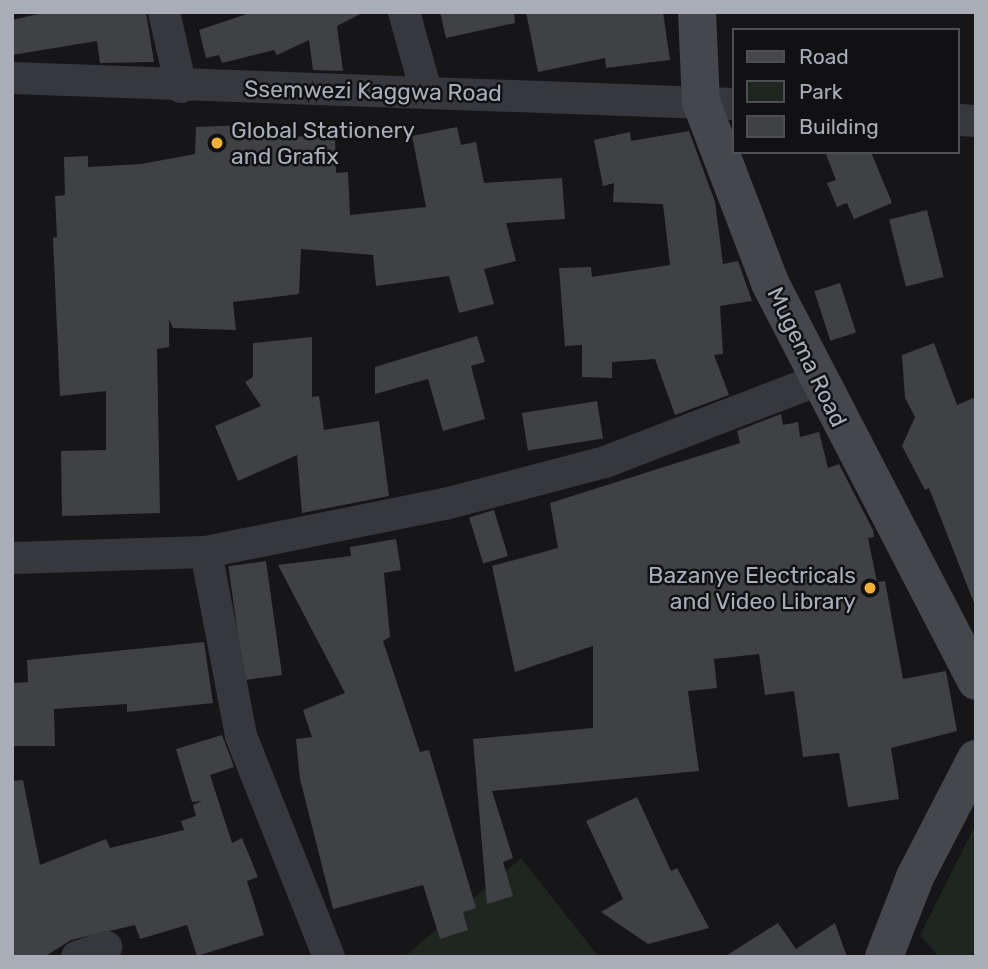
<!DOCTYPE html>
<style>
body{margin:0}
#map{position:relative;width:988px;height:969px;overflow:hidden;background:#161618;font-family:Rubik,sans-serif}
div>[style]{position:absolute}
.green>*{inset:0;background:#1e261f}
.building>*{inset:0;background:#404145;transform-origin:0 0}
.street>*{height:32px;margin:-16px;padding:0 16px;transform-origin:16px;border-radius:16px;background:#37383d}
.secondary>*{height:38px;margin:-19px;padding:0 19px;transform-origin:19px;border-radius:19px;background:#45474d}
.dots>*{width:19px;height:19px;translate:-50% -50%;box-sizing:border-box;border:4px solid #111113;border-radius:50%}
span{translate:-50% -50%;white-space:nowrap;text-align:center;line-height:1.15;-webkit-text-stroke:5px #111113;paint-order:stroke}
.street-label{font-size:23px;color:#a8adb8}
.poi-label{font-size:23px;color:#a8adb8}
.left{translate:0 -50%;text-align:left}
.right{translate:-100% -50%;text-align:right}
.frame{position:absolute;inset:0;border:14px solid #a8adb8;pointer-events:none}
.legend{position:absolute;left:732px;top:28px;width:228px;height:126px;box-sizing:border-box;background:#111113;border:2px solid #4d4f55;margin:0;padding:9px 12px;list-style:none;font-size:21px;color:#a8adb8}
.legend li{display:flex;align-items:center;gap:14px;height:35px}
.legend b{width:35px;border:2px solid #4d4f55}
</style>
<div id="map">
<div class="green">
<i style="clip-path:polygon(976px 824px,976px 951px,967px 957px,939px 957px,920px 935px)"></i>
<i style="clip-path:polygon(521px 858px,599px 957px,404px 957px)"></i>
</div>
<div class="building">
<i style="clip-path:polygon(47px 12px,146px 12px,154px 62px,100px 63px,97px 41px,12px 55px,12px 20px)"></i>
<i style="clip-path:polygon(253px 12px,364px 12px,337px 26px,343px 71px,313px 70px,309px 40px,277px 55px,274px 50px,222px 63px,219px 55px,206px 58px,199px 30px)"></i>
<i style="clip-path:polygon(440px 12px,514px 12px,515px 23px,446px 38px)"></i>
<i style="clip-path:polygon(526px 12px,663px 12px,670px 60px,606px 68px,605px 58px,538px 72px)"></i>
<i style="clip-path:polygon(246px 125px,245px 139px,335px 135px,336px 173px,348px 172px,350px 215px,426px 207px,412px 136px,457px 127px,461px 145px,476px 142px,484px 183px,562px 178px,565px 219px,506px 223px,516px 261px,484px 269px,494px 304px,459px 313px,449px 276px,376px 286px,373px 255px,301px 249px,299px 294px,233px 302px,236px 330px,173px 328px,169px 319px,169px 347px,157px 349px,160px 513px,62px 516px,61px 451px,106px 450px,106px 391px,60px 396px,53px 238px,57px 237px,55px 196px,65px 195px,64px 157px,88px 156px,88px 167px,141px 164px,195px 154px,196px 127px)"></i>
<i style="clip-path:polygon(689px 131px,715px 202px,723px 264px,738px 261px,752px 301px,720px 306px,723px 354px,714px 355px,729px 395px,675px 415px,655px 359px,612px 362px,612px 378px,582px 377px,582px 345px,565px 346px,559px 268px,591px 267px,592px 277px,670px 265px,663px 204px,613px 202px,614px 183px,603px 186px,594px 140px,630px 132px,631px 141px)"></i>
<i style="clip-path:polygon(825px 152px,871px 152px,892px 203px,854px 219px,847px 203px,837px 207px,827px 183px,836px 180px)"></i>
<i style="left:927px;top:210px;width:69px;height:39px;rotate:76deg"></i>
<i style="left:840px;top:283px;width:52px;height:27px;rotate:72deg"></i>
<i style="clip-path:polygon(477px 336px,485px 362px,471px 366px,485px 419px,443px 431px,428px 379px,375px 394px,375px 367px)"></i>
<i style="clip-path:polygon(312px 337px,312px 397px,319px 396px,324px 430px,379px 421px,389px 496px,302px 513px,297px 455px,238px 481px,215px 426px,261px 406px,245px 382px,253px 377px,253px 343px)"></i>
<i style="clip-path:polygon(934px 343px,957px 405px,976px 397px,974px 603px,929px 488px,925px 490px,902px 446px,915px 417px,905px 398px,902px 355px)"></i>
<i style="left:597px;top:401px;width:38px;height:76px;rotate:81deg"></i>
<i style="clip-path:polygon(781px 414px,783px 425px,798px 422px,800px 437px,819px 432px,828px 468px,839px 464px,873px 530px,874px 537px,868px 538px,877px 582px,885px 581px,903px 679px,946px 671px,957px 731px,891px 748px,899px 799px,848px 807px,839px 753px,803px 757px,794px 691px,765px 695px,759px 654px,714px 659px,717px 688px,688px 691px,699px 771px,492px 791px,513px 858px,503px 862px,513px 896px,487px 904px,473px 739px,593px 728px,593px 646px,515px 672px,492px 566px,558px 548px,550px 503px,740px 443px,737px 431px)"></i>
<i style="left:494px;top:510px;width:48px;height:26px;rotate:73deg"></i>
<i style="clip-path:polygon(396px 539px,401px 570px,384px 573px,390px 637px,383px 641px,420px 752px,429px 750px,476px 908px,463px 912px,468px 930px,440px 939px,423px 885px,333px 909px,300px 779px,296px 739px,312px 737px,303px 710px,345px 693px,278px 565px,351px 556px,350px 547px)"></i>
<i style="left:266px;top:561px;width:115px;height:38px;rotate:82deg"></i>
<i style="clip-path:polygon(204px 642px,213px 703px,127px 712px,127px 704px,54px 709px,55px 746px,12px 746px,12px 683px,28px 682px,27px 660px)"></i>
<i style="clip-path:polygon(222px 735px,234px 767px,210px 775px,232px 843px,242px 838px,258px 877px,247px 881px,264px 935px,197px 956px,187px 925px,140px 939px,135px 925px,71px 940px,44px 957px,12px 957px,12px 781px,23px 780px,40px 865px,106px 839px,110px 848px,184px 830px,181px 821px,196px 816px,193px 805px,202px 801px,192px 802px,176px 749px)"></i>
<i style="clip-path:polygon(637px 797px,671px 871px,677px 868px,709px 928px,648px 944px,601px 912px,623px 899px,586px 821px)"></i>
<i style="clip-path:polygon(778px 923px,796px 949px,835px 923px,847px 957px,724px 957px)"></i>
</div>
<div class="street">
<i style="left:164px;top:12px;width:77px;rotate:77.2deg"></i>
<i style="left:404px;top:12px;width:82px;rotate:74.4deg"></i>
<i style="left:12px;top:78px;width:722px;rotate:2.06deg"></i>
<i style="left:958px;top:120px;width:18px;rotate:3deg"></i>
<i style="left:206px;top:552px;width:187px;rotate:79.2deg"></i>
<i style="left:241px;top:736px;width:238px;rotate:68.3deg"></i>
<i style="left:12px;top:558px;width:194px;rotate:-1.8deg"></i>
<i style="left:206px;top:552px;width:244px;rotate:-11.4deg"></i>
<i style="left:445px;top:504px;width:165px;rotate:-14.7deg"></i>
<i style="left:605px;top:462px;width:226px;rotate:-21deg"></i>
<i style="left:77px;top:957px;width:31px;rotate:-19deg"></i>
</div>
<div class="secondary">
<i style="left:697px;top:12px;width:90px;rotate:87.5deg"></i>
<i style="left:701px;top:102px;width:196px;rotate:69.1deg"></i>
<i style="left:771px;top:285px;width:446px;rotate:62.6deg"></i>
<i style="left:884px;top:957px;width:86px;rotate:-68.8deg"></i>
<i style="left:915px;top:877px;width:133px;rotate:-62.7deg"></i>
</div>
<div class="dots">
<i style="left:217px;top:143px;background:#f2b134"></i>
<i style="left:870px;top:588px;background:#f2b134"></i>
</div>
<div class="street-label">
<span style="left:373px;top:91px;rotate:1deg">Ssemwezi Kaggwa Road</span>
<span style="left:807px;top:357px;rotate:64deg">Mugema Road</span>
</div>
<div class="poi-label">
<span class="left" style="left:231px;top:143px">Global Stationery<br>and Grafix</span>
<span class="right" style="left:856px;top:588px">Bazanye Electricals<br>and Video Library</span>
</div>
<div class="frame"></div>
<ul class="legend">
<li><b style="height:9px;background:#45474d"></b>Road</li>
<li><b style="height:19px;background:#1e261f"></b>Park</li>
<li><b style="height:19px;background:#404145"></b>Building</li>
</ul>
</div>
